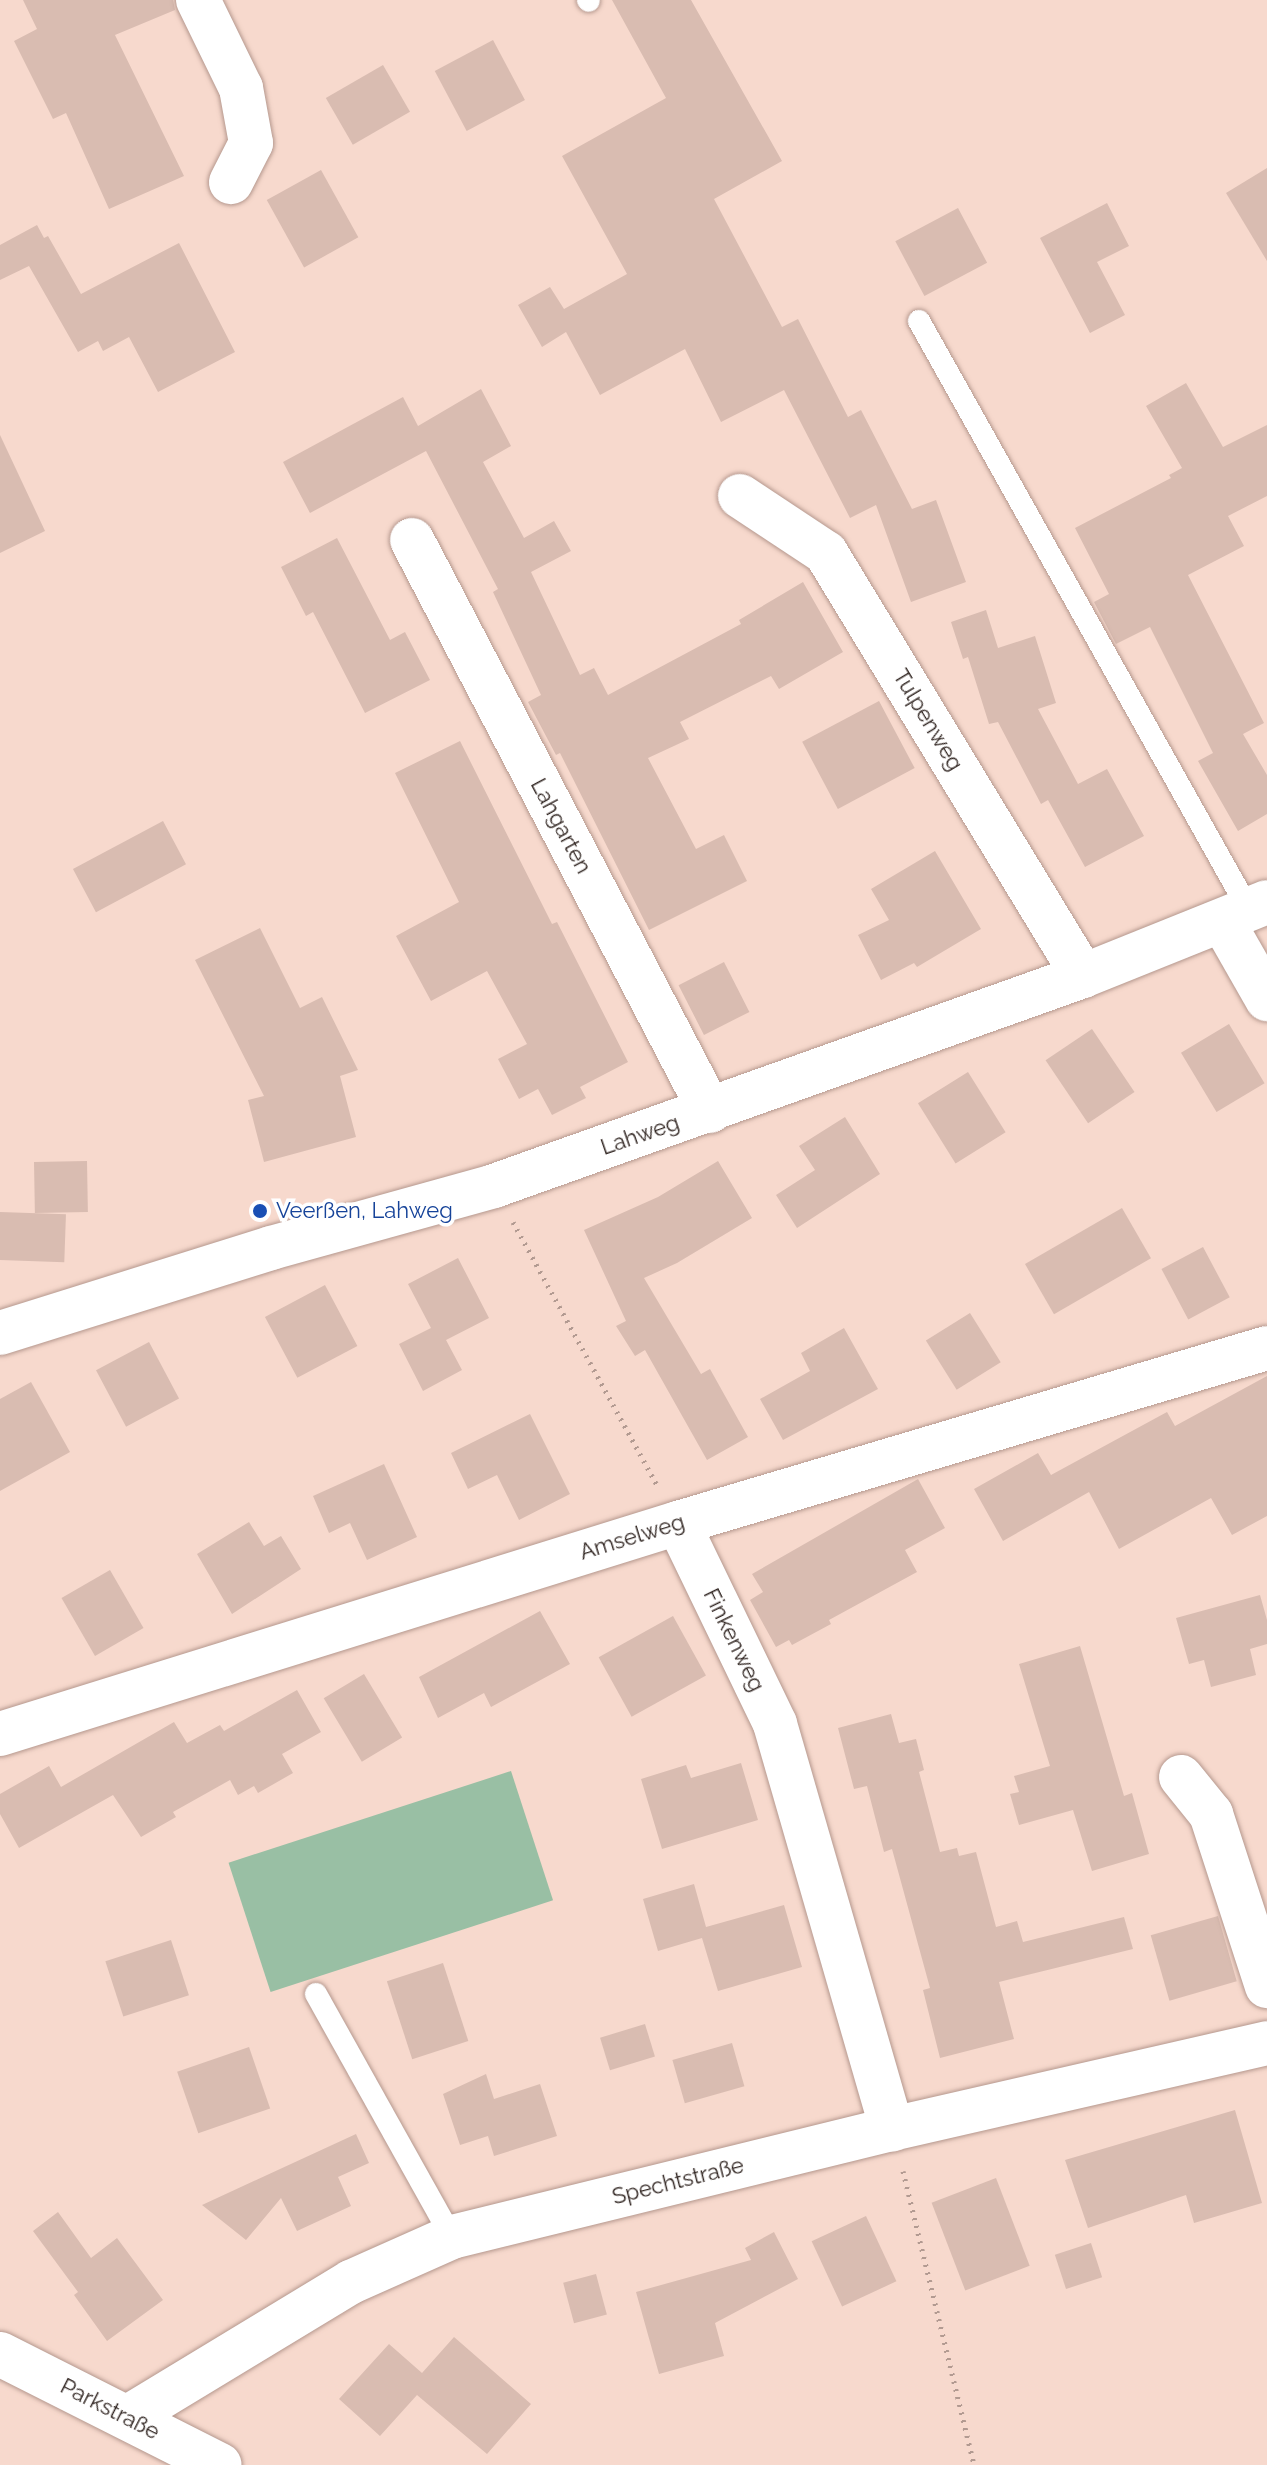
<!DOCTYPE html>
<meta charset="utf-8">
<style>
body{margin:0}
#map{position:relative;width:1267px;height:2465px;overflow:hidden;background:#f7d9cd;font-family:Raleway,sans-serif}
div>[style]{position:absolute}
.green>*{inset:0;background:#99bfa4;transform-origin:0 0}
.building>*{inset:0;background:#d9bcb1;transform-origin:0 0}
.path>*{height:5px;margin-top:-2.5px;transform-origin:0;background:repeating-linear-gradient(90deg,#b29a91 0 2px,transparent 0 8px)}
.roads{filter:drop-shadow(0 0 2px #b5988e) drop-shadow(0 0 2px #b5988e)}
.service>*{height:22px;margin:-11px;padding:0 11px;transform-origin:11px;border-radius:11px;background:#fff}
.minor>*{height:44px;margin:-22px;padding:0 22px;transform-origin:22px;border-radius:22px;background:#fff}
.dots>*{width:22px;height:22px;translate:-50% -50%;box-sizing:border-box;border:4px solid #fff;border-radius:50%}
span{translate:-50% -50%;white-space:nowrap;text-align:center;line-height:1.15;-webkit-text-stroke:7px #fff;paint-order:stroke}
.street-label{font-size:22px;color:#322723}
.transit-label{font-size:22px;color:#164399}
.left{translate:0 -50%;text-align:left}
</style>
<div id="map">
<div class="green">
<i style="left:511px;top:1771px;width:136px;height:297px;rotate:72deg"></i>
</div>
<div class="building">
<i style="clip-path:polygon(23px 0,173px 0,175px 10px,115px 35px,184px 176px,109px 209px,66px 113px,53px 119px,14px 41px,37px 29px)"></i>
<i style="clip-path:polygon(612px 0,691px 0,782px 161px,714px 199px,782px 327px,798px 319px,848px 417px,861px 410px,912px 509px,936px 500px,966px 582px,911px 602px,876px 505px,850px 518px,784px 390px,721px 422px,685px 349px,600px 395px,566px 332px,542px 347px,518px 305px,550px 287px,564px 309px,627px 274px,562px 156px,666px 98px)"></i>
<i style="left:493px;top:40px;width:68px;height:66px;rotate:62deg"></i>
<i style="left:383px;top:65px;width:54px;height:66px;rotate:60deg"></i>
<i style="clip-path:polygon(1267px 168px,1267px 261px,1226px 193px)"></i>
<i style="left:321px;top:170px;width:77px;height:62px;rotate:61deg"></i>
<i style="clip-path:polygon(1107px 203px,1129px 246px,1097px 262px,1125px 315px,1090px 333px,1040px 238px)"></i>
<i style="left:958px;top:208px;width:62px;height:71px;rotate:62deg"></i>
<i style="clip-path:polygon(37px 225px,44px 238px,48px 236px,81px 294px,179px 243px,235px 352px,158px 392px,129px 337px,103px 351px,98px 341px,78px 352px,29px 266px,0 280px,0 245px)"></i>
<i style="clip-path:polygon(1186px 383px,1223px 447px,1267px 425px,1267px 496px,1228px 516px,1244px 546px,1188px 575px,1264px 723px,1243px 734px,1267px 775px,1267px 814px,1238px 831px,1198px 761px,1213px 753px,1150px 627px,1116px 644px,1094px 602px,1109px 594px,1075px 528px,1171px 478px,1169px 475px,1182px 468px,1146px 406px)"></i>
<i style="clip-path:polygon(481px 389px,511px 446px,483px 462px,524px 538px,554px 521px,571px 551px,531px 572px,580px 675px,594px 668px,608px 695px,741px 624px,739px 620px,803px 582px,843px 652px,779px 689px,771px 676px,680px 722px,689px 739px,648px 758px,696px 849px,724px 835px,747px 881px,649px 930px,560px 753px,556px 755px,528px 702px,541px 695px,493px 592px,498px 589px,426px 451px,310px 513px,283px 462px,403px 397px,418px 426px)"></i>
<i style="clip-path:polygon(0 435px,45px 531px,0 553px)"></i>
<i style="clip-path:polygon(337px 538px,390px 640px,405px 632px,430px 680px,365px 713px,313px 612px,306px 616px,281px 567px)"></i>
<i style="clip-path:polygon(986px 610px,998px 648px,1035px 636px,1056px 703px,1038px 709px,1078px 784px,1107px 769px,1144px 836px,1085px 867px,1048px 800px,1041px 804px,998px 722px,989px 724px,968px 657px,963px 659px,951px 622px)"></i>
<i style="left:879px;top:701px;width:76px;height:87px;rotate:62deg"></i>
<i style="clip-path:polygon(460px 741px,552px 924px,557px 922px,628px 1062px,580px 1087px,586px 1098px,552px 1115px,538px 1089px,519px 1099px,498px 1059px,527px 1044px,487px 971px,431px 1001px,396px 936px,459px 902px,395px 773px)"></i>
<i style="left:163px;top:821px;width:49px;height:102px;rotate:62deg"></i>
<i style="clip-path:polygon(935px 851px,981px 929px,917px 967px,914px 963px,881px 980px,858px 935px,889px 920px,871px 889px)"></i>
<i style="clip-path:polygon(260px 928px,300px 1008px,322px 997px,358px 1070px,340px 1076px,356px 1137px,264px 1162px,248px 1100px,264px 1096px,195px 960px)"></i>
<i style="left:724px;top:962px;width:56px;height:51px;rotate:63deg"></i>
<i style="left:1229px;top:1024px;width:69px;height:56px;rotate:59deg"></i>
<i style="left:1092px;top:1029px;width:76px;height:56px;rotate:56deg"></i>
<i style="left:968px;top:1072px;width:71px;height:59px;rotate:58deg"></i>
<i style="clip-path:polygon(845px 1117px,880px 1174px,797px 1228px,776px 1195px,815px 1170px,799px 1146px)"></i>
<i style="left:87px;top:1161px;width:51px;height:53px;rotate:89deg"></i>
<i style="clip-path:polygon(718px 1161px,752px 1218px,677px 1263px,644px 1278px,701px 1374px,710px 1369px,748px 1437px,707px 1460px,645px 1350px,635px 1356px,616px 1326px,626px 1321px,584px 1230px,658px 1197px)"></i>
<i style="left:1122px;top:1208px;width:58px;height:112px;rotate:60deg"></i>
<i style="left:0;top:1212px;width:66px;height:48px;rotate:2deg"></i>
<i style="left:1203px;top:1247px;width:57px;height:47px;rotate:62deg"></i>
<i style="clip-path:polygon(458px 1258px,489px 1318px,446px 1340px,462px 1370px,423px 1391px,399px 1344px,431px 1328px,408px 1284px)"></i>
<i style="left:325px;top:1285px;width:69px;height:68px;rotate:62deg"></i>
<i style="left:970px;top:1313px;width:58px;height:52px;rotate:58deg"></i>
<i style="clip-path:polygon(844px 1328px,878px 1389px,783px 1440px,760px 1399px,810px 1371px,801px 1353px)"></i>
<i style="left:149px;top:1342px;width:64px;height:60px;rotate:62deg"></i>
<i style="clip-path:polygon(1267px 1376px,1267px 1516px,1232px 1535px,1211px 1498px,1119px 1549px,1089px 1492px,1003px 1541px,974px 1489px,1038px 1453px,1051px 1475px,1167px 1412px,1175px 1426px)"></i>
<i style="clip-path:polygon(31px 1382px,70px 1452px,0 1491px,0 1399px)"></i>
<i style="clip-path:polygon(530px 1414px,570px 1494px,519px 1520px,497px 1475px,468px 1489px,451px 1453px)"></i>
<i style="clip-path:polygon(384px 1464px,417px 1537px,367px 1560px,350px 1523px,329px 1533px,313px 1496px)"></i>
<i style="clip-path:polygon(918px 1479px,945px 1528px,905px 1550px,917px 1572px,829px 1620px,831px 1624px,792px 1645px,789px 1640px,776px 1647px,750px 1600px,763px 1592px,752px 1574px)"></i>
<i style="clip-path:polygon(249px 1522px,264px 1546px,281px 1536px,301px 1569px,232px 1614px,197px 1554px)"></i>
<i style="left:110px;top:1570px;width:67px;height:56px;rotate:60deg"></i>
<i style="clip-path:polygon(1260px 1595px,1267px 1620px,1267px 1644px,1250px 1649px,1256px 1675px,1211px 1687px,1204px 1660px,1189px 1664px,1176px 1618px)"></i>
<i style="clip-path:polygon(540px 1611px,570px 1664px,491px 1707px,484px 1693px,438px 1718px,419px 1677px)"></i>
<i style="left:673px;top:1616px;width:68px;height:85px;rotate:61deg"></i>
<i style="clip-path:polygon(1080px 1646px,1124px 1796px,1132px 1793px,1149px 1854px,1092px 1871px,1073px 1810px,1019px 1825px,1010px 1794px,1019px 1792px,1014px 1776px,1050px 1766px,1019px 1664px)"></i>
<i style="left:364px;top:1674px;width:74px;height:47px;rotate:59deg"></i>
<i style="clip-path:polygon(297px 1690px,321px 1732px,282px 1754px,293px 1773px,258px 1793px,254px 1786px,238px 1795px,230px 1780px,173px 1812px,176px 1817px,141px 1837px,113px 1795px,19px 1848px,0 1814px,0 1794px,49px 1766px,61px 1787px,174px 1722px,187px 1743px,220px 1725px,224px 1731px)"></i>
<i style="clip-path:polygon(891px 1714px,899px 1743px,916px 1739px,924px 1770px,919px 1772px,940px 1852px,957px 1848px,959px 1856px,976px 1852px,996px 1927px,1017px 1921px,1023px 1942px,1124px 1917px,1133px 1949px,999px 1982px,1014px 2039px,940px 2058px,923px 1990px,930px 1988px,892px 1849px,884px 1852px,867px 1786px,854px 1789px,838px 1728px)"></i>
<i style="clip-path:polygon(741px 1763px,758px 1820px,662px 1849px,641px 1779px,686px 1765px,691px 1778px)"></i>
<i style="clip-path:polygon(694px 1884px,706px 1927px,784px 1905px,802px 1967px,718px 1991px,702px 1938px,658px 1951px,643px 1899px)"></i>
<i style="left:1218px;top:1916px;width:68px;height:70px;rotate:74deg"></i>
<i style="left:171px;top:1940px;width:58px;height:69px;rotate:72deg"></i>
<i style="left:443px;top:1963px;width:82px;height:59px;rotate:72deg"></i>
<i style="left:645px;top:2024px;width:34px;height:47px;rotate:73deg"></i>
<i style="left:732px;top:2043px;width:45px;height:62px;rotate:74deg"></i>
<i style="left:249px;top:2047px;width:65px;height:76px;rotate:71deg"></i>
<i style="clip-path:polygon(486px 2074px,494px 2099px,540px 2084px,557px 2136px,494px 2156px,488px 2136px,460px 2145px,443px 2094px)"></i>
<i style="clip-path:polygon(1235px 2110px,1262px 2203px,1194px 2223px,1186px 2195px,1088px 2228px,1065px 2160px)"></i>
<i style="clip-path:polygon(356px 2134px,369px 2163px,338px 2177px,351px 2206px,297px 2231px,281px 2198px,246px 2240px,202px 2205px)"></i>
<i style="left:996px;top:2178px;width:94px;height:69px;rotate:69deg"></i>
<i style="clip-path:polygon(58px 2212px,91px 2258px,117px 2238px,163px 2300px,107px 2341px,74px 2295px,78px 2292px,33px 2231px)"></i>
<i style="left:866px;top:2216px;width:72px;height:60px;rotate:65deg"></i>
<i style="clip-path:polygon(774px 2232px,798px 2279px,715px 2323px,724px 2356px,659px 2374px,636px 2292px,751px 2260px,745px 2248px)"></i>
<i style="left:1091px;top:2243px;width:36px;height:38px;rotate:72deg"></i>
<i style="left:596px;top:2274px;width:42px;height:34px;rotate:75deg"></i>
<i style="clip-path:polygon(454px 2337px,531px 2404px,487px 2454px,417px 2395px,380px 2436px,339px 2399px,389px 2344px,422px 2373px)"></i>
</div>
<div class="path">
<i style="left:513px;top:1222px;width:302px;rotate:61.3deg"></i>
<i style="left:903px;top:2171px;width:302px;rotate:76.4deg"></i>
</div>
<div class="roads">
<div class="service">
<i style="left:588px;top:0;width:1px;rotate:45deg"></i>
<i style="left:919px;top:321px;width:675px;rotate:60.74deg"></i>
<i style="left:316px;top:1994px;width:278px;rotate:60.8deg"></i>
</div>
<div class="minor">
<i style="left:198px;top:0;width:98px;rotate:64deg"></i>
<i style="left:241px;top:88px;width:56px;rotate:79.7deg"></i>
<i style="left:251px;top:143px;width:44px;rotate:117.1deg"></i>
<i style="left:740px;top:496px;width:103px;rotate:33.5deg"></i>
<i style="left:826px;top:553px;width:495px;rotate:58.7deg"></i>
<i style="left:412px;top:540px;width:644px;rotate:62.44deg"></i>
<i style="left:1223px;top:922px;width:89px;rotate:60.3deg"></i>
<i style="left:0;top:1333px;width:284px;rotate:-17.4deg"></i>
<i style="left:271px;top:1248px;width:231px;rotate:-15.5deg"></i>
<i style="left:494px;top:1186px;width:625px;rotate:-19.62deg"></i>
<i style="left:1083px;top:976px;width:198px;rotate:-21.9deg"></i>
<i style="left:678px;top:1523px;width:223px;rotate:64.2deg"></i>
<i style="left:775px;top:1724px;width:422px;rotate:73.9deg"></i>
<i style="left:0;top:1734px;width:710px;rotate:-17.29deg"></i>
<i style="left:678px;top:1523px;width:614px;rotate:-16.55deg"></i>
<i style="left:1181px;top:1777px;width:48px;rotate:51deg"></i>
<i style="left:1211px;top:1814px;width:181px;rotate:72deg"></i>
<i style="left:0;top:2354px;width:246px;rotate:26.8deg"></i>
<i style="left:128px;top:2417px;width:261px;rotate:-31.2deg"></i>
<i style="left:351px;top:2282px;width:111px;rotate:-24deg"></i>
<i style="left:452px;top:2237px;width:453px;rotate:-13.8deg"></i>
<i style="left:892px;top:2129px;width:385px;rotate:-12.9deg"></i>
</div>
</div>
<div class="dots">
<i style="left:260px;top:1211px;background:#1a4fb4"></i>
</div>
<div class="street-label">
<span style="left:928px;top:720px;rotate:59deg">Tulpenweg</span>
<span style="left:561px;top:826px;rotate:62deg">Lahgarten</span>
<span style="left:640px;top:1135px;rotate:-19deg">Lahweg</span>
<span style="left:632px;top:1537px;rotate:-17deg">Amselweg</span>
<span style="left:734px;top:1640px;rotate:64deg">Finkenweg</span>
<span style="left:678px;top:2181px;rotate:-14deg">Spechtstraße</span>
<span style="left:110px;top:2409px;rotate:27deg">Parkstraße</span>
</div>
<div class="transit-label">
<span class="left" style="left:276px;top:1211px">Veerßen, Lahweg</span>
</div>
</div>
